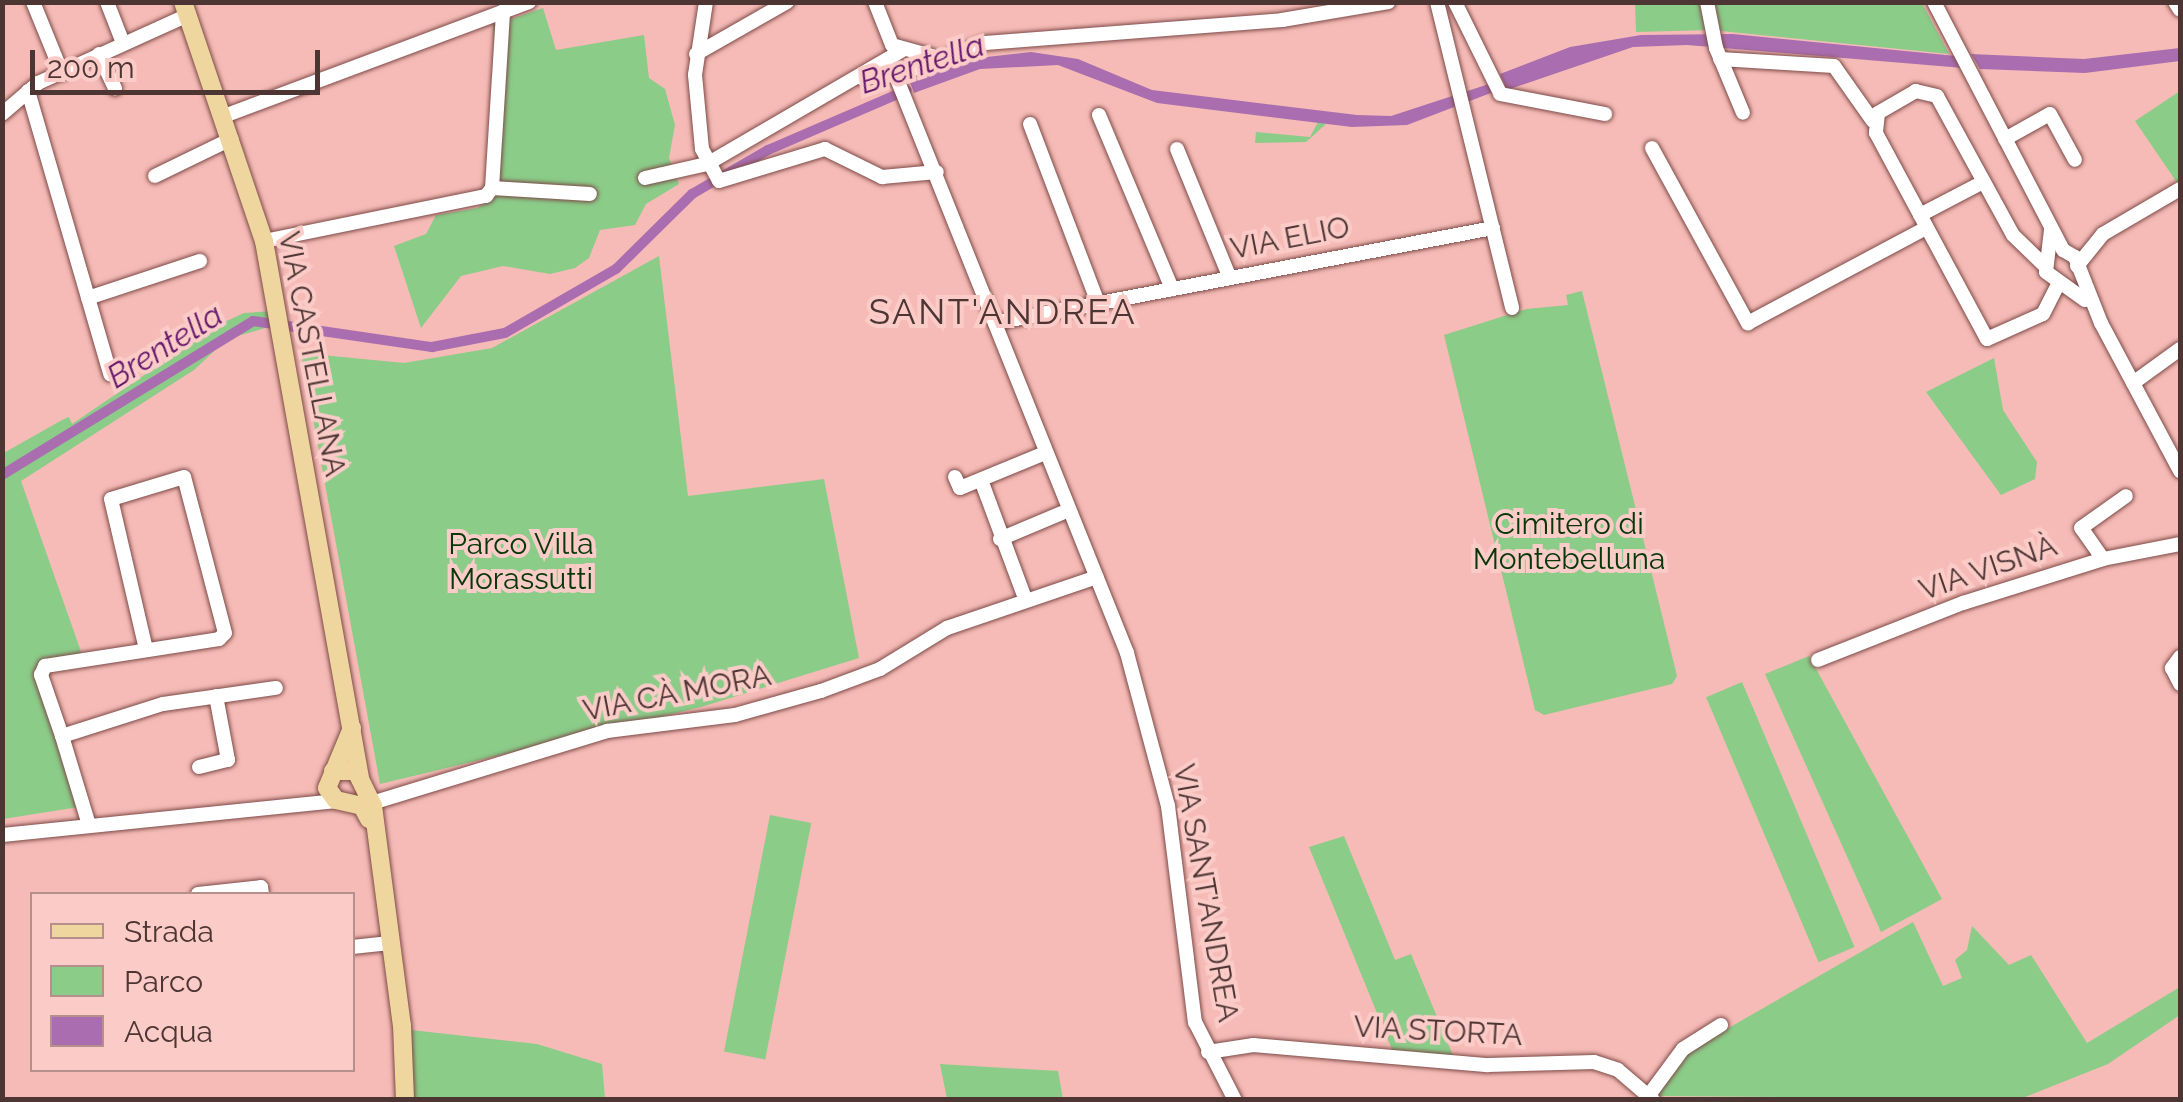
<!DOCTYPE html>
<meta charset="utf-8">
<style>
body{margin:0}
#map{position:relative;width:2183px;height:1102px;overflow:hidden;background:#f6bbb6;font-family:Raleway,sans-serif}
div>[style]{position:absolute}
.green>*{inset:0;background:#8bcc89;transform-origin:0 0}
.water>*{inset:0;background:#aa6eb0}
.canal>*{height:10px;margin:-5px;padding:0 5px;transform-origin:5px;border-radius:5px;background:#aa6eb0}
.roads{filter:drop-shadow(0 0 2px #7d4b48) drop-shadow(0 0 2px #7d4b48)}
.minor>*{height:14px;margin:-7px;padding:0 7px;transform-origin:7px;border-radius:7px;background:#fff}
.major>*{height:18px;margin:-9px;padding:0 9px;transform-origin:9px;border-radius:9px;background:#efd59e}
span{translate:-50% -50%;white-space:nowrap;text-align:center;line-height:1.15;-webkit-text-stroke:8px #fbcbc7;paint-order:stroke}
.street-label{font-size:30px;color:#4c3533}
.park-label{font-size:30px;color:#07380a}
.water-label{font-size:32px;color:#64196b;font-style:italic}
.quarter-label{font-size:35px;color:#4c3533;letter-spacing:2.5px}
.frame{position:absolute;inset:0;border:5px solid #4c3533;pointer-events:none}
.legend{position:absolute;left:30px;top:892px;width:325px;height:180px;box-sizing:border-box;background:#fbcbc7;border:2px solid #b58f8c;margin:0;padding:12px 18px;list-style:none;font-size:30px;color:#4c3533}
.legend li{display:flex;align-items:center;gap:20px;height:50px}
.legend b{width:50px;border:2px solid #b58f8c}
.scale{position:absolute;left:30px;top:50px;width:290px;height:45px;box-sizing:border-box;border:5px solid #4c3533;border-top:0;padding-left:12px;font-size:30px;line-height:35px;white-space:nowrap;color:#4c3533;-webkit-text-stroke:8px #fbcbc7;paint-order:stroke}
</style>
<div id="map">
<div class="green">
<i style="clip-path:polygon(1635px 3px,1702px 3px,1710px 30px,1636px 32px)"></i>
<i style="clip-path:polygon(1711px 3px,1922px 3px,1949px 54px,1721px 31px)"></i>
<i style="clip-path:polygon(543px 8px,556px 50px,644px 35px,649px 78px,665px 89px,675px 125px,669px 158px,679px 184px,646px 204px,635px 225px,600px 230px,589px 258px,575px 268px,550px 274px,503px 266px,461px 276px,421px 328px,394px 246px,426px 234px,436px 215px,477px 208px,499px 194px,493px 25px)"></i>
<i style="clip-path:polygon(2180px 91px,2180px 187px,2135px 121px)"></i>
<i style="clip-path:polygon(1318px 122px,1326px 124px,1306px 142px,1255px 143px,1256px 132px,1310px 137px)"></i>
<i style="clip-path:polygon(659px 256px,688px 496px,824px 479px,859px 658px,701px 707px,380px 784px,301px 353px,404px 363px,492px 348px)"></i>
<i style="clip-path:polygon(1582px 291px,1677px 676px,1672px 684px,1544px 715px,1535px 710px,1444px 335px,1526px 309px,1568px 305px,1566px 295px)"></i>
<i style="clip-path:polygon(273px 311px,276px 325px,227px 339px,194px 370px,21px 481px,85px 663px,34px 670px,79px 807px,3px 819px,2px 454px,62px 420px,69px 417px,72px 424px,218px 325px,244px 313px)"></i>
<i style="clip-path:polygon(1994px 358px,2003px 410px,2037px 462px,2035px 479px,2001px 495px,1926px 392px)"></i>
<i style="clip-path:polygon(1809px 656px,1942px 899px,1881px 932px,1765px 674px)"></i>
<i style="left:1742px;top:682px;width:288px;height:39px;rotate:67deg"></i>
<i style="left:770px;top:815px;width:42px;height:241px;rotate:11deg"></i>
<i style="clip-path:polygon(1344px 836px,1395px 960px,1411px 954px,1454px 1058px,1393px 1052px,1309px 847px)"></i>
<i style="clip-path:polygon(1913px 922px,1943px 986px,1962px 978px,1955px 960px,1967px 950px,1972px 926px,2009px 965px,2031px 955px,2087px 1043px,2180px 987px,2180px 1015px,2108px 1064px,2020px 1099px,1656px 1096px,1685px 1053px)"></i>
<i style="clip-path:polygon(411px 1030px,537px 1044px,602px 1064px,605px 1099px,414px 1099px)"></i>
<i style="clip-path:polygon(940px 1064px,1058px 1071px,1063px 1099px,947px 1099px)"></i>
</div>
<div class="water">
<i style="clip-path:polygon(1733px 34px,1956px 56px,1963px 68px,1687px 45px,1633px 47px,1507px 90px,1500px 74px,1570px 47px,1641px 35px)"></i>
<i style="clip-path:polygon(2180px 48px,2180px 61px,2085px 73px,1980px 69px,1971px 54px,2084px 59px)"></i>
<i style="clip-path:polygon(1031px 52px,1078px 59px,1152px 90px,1357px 115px,1391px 116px,1492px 83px,1496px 91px,1407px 125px,1352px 127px,1157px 103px,1058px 65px,980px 69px,914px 93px,910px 82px,969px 59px)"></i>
</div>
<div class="canal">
<i style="left:2px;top:475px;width:294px;rotate:-31.5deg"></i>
<i style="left:253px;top:321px;width:181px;rotate:8.3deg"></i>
<i style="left:432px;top:347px;width:74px;rotate:-10.9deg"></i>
<i style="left:505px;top:333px;width:128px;rotate:-30deg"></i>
<i style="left:616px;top:269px;width:107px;rotate:-44.6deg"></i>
<i style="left:692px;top:194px;width:88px;rotate:-30.1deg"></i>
<i style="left:768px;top:150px;width:151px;rotate:-23.3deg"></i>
</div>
<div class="roads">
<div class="minor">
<i style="left:33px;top:2px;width:77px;rotate:67.8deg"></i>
<i style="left:107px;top:2px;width:44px;rotate:68.7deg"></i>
<i style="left:706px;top:2px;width:74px;rotate:98.6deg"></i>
<i style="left:695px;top:75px;width:74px;rotate:84.6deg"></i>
<i style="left:702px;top:149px;width:36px;rotate:62deg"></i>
<i style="left:719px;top:181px;width:111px;rotate:-16.8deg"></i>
<i style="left:825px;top:149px;width:64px;rotate:26.2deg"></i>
<i style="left:882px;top:177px;width:55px;rotate:-5.2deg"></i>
<i style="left:875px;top:2px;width:46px;rotate:68.4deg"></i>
<i style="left:892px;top:45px;width:41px;rotate:15.4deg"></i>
<i style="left:1437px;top:2px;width:315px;rotate:76.2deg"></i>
<i style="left:1455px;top:2px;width:99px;rotate:63.7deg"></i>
<i style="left:1707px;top:2px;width:47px;rotate:78.9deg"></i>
<i style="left:1716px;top:48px;width:70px;rotate:67.4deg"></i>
<i style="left:1934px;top:2px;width:280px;rotate:62.5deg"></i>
<i style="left:2063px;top:250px;width:14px;rotate:30deg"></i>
<i style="left:2075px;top:257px;width:71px;rotate:68.5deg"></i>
<i style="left:2101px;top:323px;width:168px;rotate:61.9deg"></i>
<i style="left:2175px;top:2px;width:9px;rotate:58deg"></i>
<i style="left:99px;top:54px;width:38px;rotate:65deg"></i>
<i style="left:696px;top:54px;width:105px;rotate:-29.7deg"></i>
<i style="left:1720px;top:59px;width:114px;rotate:3.5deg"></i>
<i style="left:1834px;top:66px;width:67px;rotate:54.7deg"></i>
<i style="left:895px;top:74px;width:624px;rotate:68.16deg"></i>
<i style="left:1127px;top:653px;width:158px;rotate:75deg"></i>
<i style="left:1168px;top:806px;width:218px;rotate:82.9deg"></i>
<i style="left:1195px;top:1022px;width:88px;rotate:62.9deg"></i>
<i style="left:862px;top:78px;width:38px;rotate:-6deg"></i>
<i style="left:900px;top:74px;width:90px;rotate:-20deg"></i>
<i style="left:985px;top:43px;width:298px;rotate:-4.4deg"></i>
<i style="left:1282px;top:20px;width:108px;rotate:-9.6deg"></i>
<i style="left:28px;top:91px;width:295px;rotate:73.8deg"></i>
<i style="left:1500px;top:94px;width:107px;rotate:10.8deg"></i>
<i style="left:2px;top:114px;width:48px;rotate:-40.7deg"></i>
<i style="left:38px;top:83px;width:165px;rotate:-24.4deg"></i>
<i style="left:1099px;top:115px;width:189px;rotate:67.2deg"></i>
<i style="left:224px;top:116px;width:326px;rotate:-20.5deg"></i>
<i style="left:1030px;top:124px;width:191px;rotate:69.2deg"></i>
<i style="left:2005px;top:139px;width:51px;rotate:-29.1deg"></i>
<i style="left:2050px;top:114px;width:52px;rotate:61.5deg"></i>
<i style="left:1652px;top:148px;width:200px;rotate:61.3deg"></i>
<i style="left:1748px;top:323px;width:202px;rotate:-28.1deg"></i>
<i style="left:1177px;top:149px;width:139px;rotate:67.7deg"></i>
<i style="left:155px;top:176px;width:85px;rotate:-26deg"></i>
<i style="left:645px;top:178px;width:64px;rotate:-12.7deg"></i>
<i style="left:707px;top:164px;width:225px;rotate:-30.2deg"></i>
<i style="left:492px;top:188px;width:98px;rotate:3.5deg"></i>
<i style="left:1920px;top:215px;width:71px;rotate:-27.6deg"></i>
<i style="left:2051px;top:230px;width:42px;rotate:96.8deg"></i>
<i style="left:2046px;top:272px;width:48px;rotate:35.7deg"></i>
<i style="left:264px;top:241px;width:227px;rotate:-11.5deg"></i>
<i style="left:486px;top:196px;width:10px;rotate:-53deg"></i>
<i style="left:492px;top:188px;width:177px;rotate:-86.4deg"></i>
<i style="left:2045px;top:266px;width:45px;rotate:-135.9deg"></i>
<i style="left:2013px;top:235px;width:158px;rotate:-118.7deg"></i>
<i style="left:1937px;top:96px;width:22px;rotate:-167deg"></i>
<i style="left:1916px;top:91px;width:44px;rotate:149.9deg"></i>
<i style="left:1878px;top:113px;width:20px;rotate:96deg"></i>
<i style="left:1876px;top:133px;width:234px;rotate:61.7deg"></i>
<i style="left:1987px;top:339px;width:61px;rotate:-24.1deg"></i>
<i style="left:2043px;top:314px;width:36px;rotate:-63deg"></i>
<i style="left:2077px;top:266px;width:41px;rotate:-50.9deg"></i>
<i style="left:2103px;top:234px;width:89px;rotate:-30.3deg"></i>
<i style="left:88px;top:298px;width:118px;rotate:-18.3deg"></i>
<i style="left:995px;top:323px;width:507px;rotate:-10.8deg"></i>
<i style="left:2133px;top:383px;width:58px;rotate:-35.9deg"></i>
<i style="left:955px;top:477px;width:12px;rotate:66deg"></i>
<i style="left:960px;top:488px;width:92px;rotate:-22.4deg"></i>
<i style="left:981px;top:480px;width:121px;rotate:69.6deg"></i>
<i style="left:1000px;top:539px;width:67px;rotate:-22.8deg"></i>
<i style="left:2103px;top:559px;width:38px;rotate:-125deg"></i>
<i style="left:2081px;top:528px;width:55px;rotate:-35.4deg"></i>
<i style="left:2180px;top:657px;width:14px;rotate:126deg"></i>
<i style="left:2172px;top:668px;width:18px;rotate:63deg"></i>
<i style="left:1818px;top:660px;width:156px;rotate:-21.5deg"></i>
<i style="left:1963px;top:603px;width:147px;rotate:-17.4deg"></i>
<i style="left:2103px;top:559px;width:78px;rotate:-11deg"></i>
<i style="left:62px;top:736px;width:65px;rotate:-109deg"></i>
<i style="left:41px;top:675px;width:10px;rotate:-66deg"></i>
<i style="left:45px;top:666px;width:176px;rotate:-8.8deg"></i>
<i style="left:219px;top:639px;width:8px;rotate:-45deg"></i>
<i style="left:225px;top:633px;width:161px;rotate:-104.7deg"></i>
<i style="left:184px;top:477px;width:76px;rotate:163.2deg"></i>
<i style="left:111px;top:499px;width:155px;rotate:76.9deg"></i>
<i style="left:199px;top:767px;width:30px;rotate:-14deg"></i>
<i style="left:228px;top:760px;width:65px;rotate:-100.6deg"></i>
<i style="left:372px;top:803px;width:246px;rotate:-17deg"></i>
<i style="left:607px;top:731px;width:129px;rotate:-7.1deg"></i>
<i style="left:735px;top:715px;width:89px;rotate:-15.6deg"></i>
<i style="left:821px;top:691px;width:63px;rotate:-20.4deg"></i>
<i style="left:880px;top:669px;width:79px;rotate:-31.5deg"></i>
<i style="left:947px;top:628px;width:158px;rotate:-18.8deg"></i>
<i style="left:89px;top:825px;width:93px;rotate:-106.9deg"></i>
<i style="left:62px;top:736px;width:106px;rotate:-17.6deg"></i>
<i style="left:163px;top:704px;width:114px;rotate:-8.1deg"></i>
<i style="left:2px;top:835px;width:339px;rotate:-5.8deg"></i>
<i style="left:198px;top:894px;width:63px;rotate:-6.3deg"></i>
<i style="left:261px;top:887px;width:7px;rotate:82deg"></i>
<i style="left:352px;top:947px;width:38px;rotate:-6deg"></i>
<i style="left:1208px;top:1052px;width:46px;rotate:-8.8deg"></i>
<i style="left:1253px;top:1045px;width:236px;rotate:4.9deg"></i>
<i style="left:1488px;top:1065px;width:106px;rotate:-1.6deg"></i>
<i style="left:1594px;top:1062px;width:25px;rotate:18deg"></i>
<i style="left:1618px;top:1070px;width:46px;rotate:40.6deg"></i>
<i style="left:1649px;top:1095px;width:57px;rotate:-53.5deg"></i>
<i style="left:1683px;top:1049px;width:45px;rotate:-32.3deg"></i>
</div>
<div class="major">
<i style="left:183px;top:2px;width:252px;rotate:71.3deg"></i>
<i style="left:264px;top:241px;width:546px;rotate:79.86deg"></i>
<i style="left:352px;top:728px;width:65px;rotate:112.6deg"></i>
<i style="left:327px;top:788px;width:15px;rotate:53deg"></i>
<i style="left:336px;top:800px;width:27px;rotate:13deg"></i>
<i style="left:362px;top:806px;width:15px;rotate:62deg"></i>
<i style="left:333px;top:771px;width:23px"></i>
<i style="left:356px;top:771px;width:39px;rotate:64deg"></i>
<i style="left:373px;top:806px;width:221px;rotate:82.5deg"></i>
<i style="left:402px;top:1025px;width:75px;rotate:87.7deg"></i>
</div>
</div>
<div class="street-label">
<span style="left:1290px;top:238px;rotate:-11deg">VIA ELIO</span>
<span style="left:312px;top:354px;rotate:79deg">VIA CASTELLANA</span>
<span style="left:1988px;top:568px;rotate:-19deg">VIA VISNÀ</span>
<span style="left:677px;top:693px;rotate:-11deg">VIA CÀ MORA</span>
<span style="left:1206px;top:893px;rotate:80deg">VIA SANT'ANDREA</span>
<span style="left:1438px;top:1031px;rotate:3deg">VIA STORTA</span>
</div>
<div class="park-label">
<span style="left:1569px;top:541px">Cimitero di<br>Montebelluna</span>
<span style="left:521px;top:561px">Parco Villa<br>Morassutti</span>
</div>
<div class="water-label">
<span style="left:922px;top:64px;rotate:-18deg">Brentella</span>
<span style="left:165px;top:346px;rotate:-32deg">Brentella</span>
</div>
<div class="quarter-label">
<span style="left:1003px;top:312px">SANT'ANDREA</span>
</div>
<div class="frame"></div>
<ul class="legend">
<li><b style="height:12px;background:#efd59e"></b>Strada</li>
<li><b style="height:28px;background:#8bcc89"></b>Parco</li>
<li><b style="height:28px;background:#aa6eb0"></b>Acqua</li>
</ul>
<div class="scale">200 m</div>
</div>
